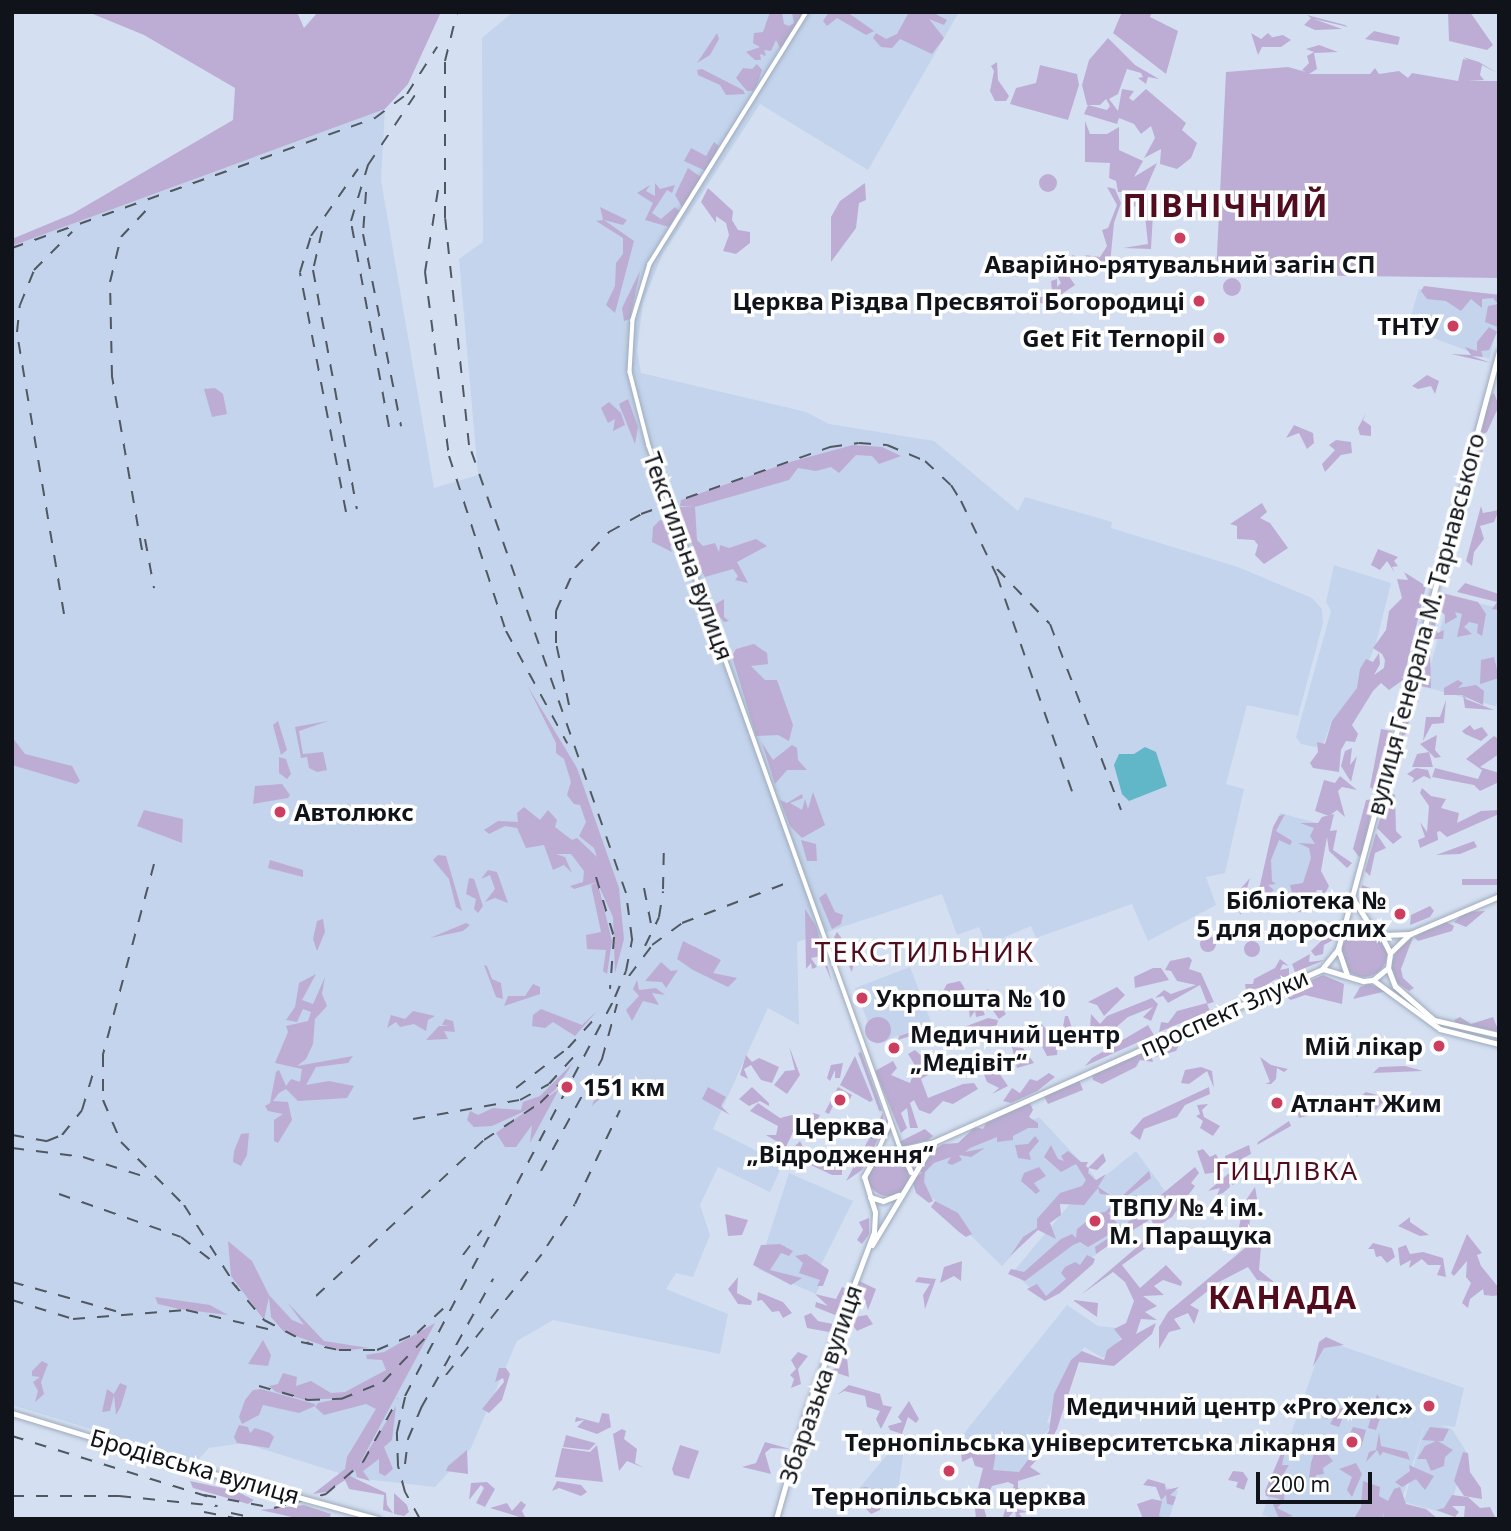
<!DOCTYPE html>
<meta charset="utf-8">
<style>
body{margin:0}
#map{position:relative;width:1511px;height:1531px;overflow:hidden;background:#d4e0f2;font-family:"Noto Sans",sans-serif}
div>[style]{position:absolute}
.built>*{inset:0;background:#c3d4ec;transform-origin:0 0}
.green>*{inset:0;background:#bdadd4;transform-origin:0 0}
.round{border-radius:50%}
.water>*{inset:0;background:#61b6c8}
.stream>*{height:2px;margin:-1px;padding:0 1px;transform-origin:1px;border-radius:1px;background:#61b6c8}
.roads{filter:drop-shadow(0 0 2px #9eaabb) drop-shadow(0 0 2px #9eaabb)}
.minor>*{height:3.5px;margin:-1.75px;padding:0 1.75px;transform-origin:1.75px;border-radius:1.75px;background:#fff}
.major>*{height:5px;margin:-2.5px;padding:0 2.5px;transform-origin:2.5px;border-radius:2.5px;background:#fff}
.rail>*{height:2px;margin-top:-1px;transform-origin:0;background:repeating-linear-gradient(90deg,#505761 0 12px,transparent 0 24px)}
.bridges{filter:drop-shadow(0 0 2px #9eaabb) drop-shadow(0 0 2px #9eaabb)}
.major-bridge>*{height:5px;margin:-2.5px;padding:0 2.5px;transform-origin:2.5px;border-radius:2.5px;background:#fff}
.dots>*{width:19px;height:19px;translate:-50% -50%;box-sizing:border-box;border:4px solid #fff;border-radius:50%}
span{translate:-50% -50%;white-space:nowrap;text-align:center;line-height:1.15;-webkit-text-stroke:7px #fff;paint-order:stroke}
.poi-label{font-size:24px;color:#10141a;font-weight:700}
.right{translate:-100% -50%;text-align:right}
.left{translate:0 -50%;text-align:left}
.street-label{font-size:24px;color:#10141a}
.neighbourhood-label{font-size:26px;color:#520c1f;letter-spacing:2px}
.quarter-label{font-size:28px;color:#520c1f;letter-spacing:2px}
.district-label{font-size:32px;color:#520c1f;font-weight:700;letter-spacing:2px}
.frame{position:absolute;inset:0;border:14px solid #10141a;pointer-events:none}
.scale{position:absolute;left:1256px;top:1472px;width:116px;height:32px;box-sizing:border-box;border:4px solid #10141a;border-top:0;padding-left:9px;font-size:21px;line-height:24px;white-space:nowrap;color:#10141a;-webkit-text-stroke:5px #fff;paint-order:stroke}
</style>
<div id="map">
<div class="built">
<i style="clip-path:polygon(513px 12px,959px 12px,868px 170px,760px 104px,662px 255px,643px 302px,637px 350px,641px 373px,806px 412px,829px 424px,934px 441px,1018px 511px,1025px 497px,1112px 522px,1111px 528px,1238px 567px,1312px 598px,1322px 609px,1323px 623px,1298px 716px,1247px 705px,1226px 784px,1244px 789px,1225px 873px,1206px 877px,1216px 905px,1148px 941px,1132px 904px,1036px 938px,1031px 926px,986px 945px,979px 927px,957px 935px,942px 894px,797px 942px,799px 1025px,768px 1008px,713px 1129px,783px 1164px,770px 1192px,718px 1167px,700px 1205px,710px 1235px,693px 1277px,676px 1273px,666px 1289px,728px 1314px,720px 1354px,553px 1320px,517px 1341px,471px 1448px,435px 1487px,355px 1478px,244px 1443px,209px 1448px,197px 1461px,12px 1405px,12px 246px,385px 109px,381px 180px,434px 488px,478px 475px,459px 259px,483px 242px,482px 38px)"></i>
<i style="clip-path:polygon(1419px 289px,1499px 294px,1499px 323px,1489px 359px,1407px 328px)"></i>
<i style="clip-path:polygon(1334px 565px,1391px 583px,1376px 643px,1350px 709px,1332px 720px,1323px 745px,1315px 747px,1301px 744px,1296px 737px,1331px 611px,1326px 602px)"></i>
<i style="clip-path:polygon(1449px 596px,1499px 608px,1499px 703px,1495px 706px,1425px 687px)"></i>
<i style="left:1280px;top:813px;width:50px;height:86px;rotate:15deg"></i>
<i style="left:910px;top:967px;width:60px;height:59px;rotate:69deg"></i>
<i style="clip-path:polygon(1039px 1117px,1095px 1177px,1059px 1205px,1002px 1266px,920px 1186px,927px 1166px)"></i>
<i style="clip-path:polygon(1136px 1151px,1168px 1195px,1042px 1299px,1013px 1272px,1069px 1205px)"></i>
<i style="clip-path:polygon(789px 1173px,853px 1201px,821px 1265px,827px 1268px,816px 1294px,758px 1269px)"></i>
<i style="clip-path:polygon(1067px 1305px,1098px 1326px,1118px 1328px,1125px 1334px,1103px 1358px,1084px 1347px,1061px 1387px,1047px 1422px,1051px 1425px,1019px 1474px,995px 1473px,975px 1448px,957px 1449px,957px 1442px)"></i>
<i style="clip-path:polygon(1324px 1340px,1464px 1388px,1455px 1427px,1439px 1425px,1452px 1429px,1467px 1453px,1448px 1514px,1404px 1502px,1426px 1421px,1401px 1503px,1416px 1508px,1413px 1519px,1276px 1519px,1262px 1515px)"></i>
<i style="clip-path:polygon(896px 1444px,904px 1449px,899px 1484px,872px 1514px,857px 1491px)"></i>
<i style="clip-path:polygon(1165px 1487px,1178px 1491px,1169px 1519px,1154px 1519px)"></i>
</div>
<div class="green">
<i style="clip-path:polygon(88px 12px,297px 12px,304px 28px,318px 12px,441px 12px,408px 84px,385px 109px,12px 246px,12px 239px,72px 214px,233px 120px,235px 88px,144px 35px)"></i>
<i style="clip-path:polygon(770px 12px,782px 12px,784px 24px,789px 26px,794px 23px,792px 13px,803px 12px,786px 43px,780px 48px,776px 40px,771px 51px,764px 50px,766px 56px,760px 54px,761px 60px,755px 60px,746px 52px,760px 47px,753px 43px,754px 33px,763px 32px)"></i>
<i style="clip-path:polygon(829px 12px,847px 12px,874px 31px,866px 35px,837px 18px,827px 26px,823px 21px)"></i>
<i style="clip-path:polygon(909px 12px,932px 12px,947px 20px,944px 25px,929px 19px,944px 38px,932px 54px,900px 39px,892px 48px,881px 47px,873px 38px,876px 33px,886px 39px,897px 34px)"></i>
<i style="clip-path:polygon(1122px 12px,1152px 12px,1150px 17px,1178px 31px,1166px 74px,1113px 33px)"></i>
<i style="clip-path:polygon(1448px 12px,1470px 12px,1493px 45px,1487px 50px,1449px 41px)"></i>
<i style="clip-path:polygon(1307px 15px,1345px 25px,1348px 27px,1314px 19px,1342px 29px,1315px 30px,1304px 25px,1311px 18px)"></i>
<i style="clip-path:polygon(1374px 31px,1400px 37px,1398px 45px,1365px 39px)"></i>
<i style="clip-path:polygon(717px 33px,719px 39px,710px 55px,697px 63px)"></i>
<i style="clip-path:polygon(1251px 33px,1261px 39px,1268px 33px,1272px 37px,1269px 38px,1283px 35px,1291px 40px,1281px 47px,1262px 47px,1258px 55px)"></i>
<i style="clip-path:polygon(1108px 38px,1135px 65px,1159px 79px,1148px 77px,1146px 84px,1138px 78px,1143px 77px,1141px 73px,1127px 69px,1118px 94px,1109px 99px,1118px 111px,1122px 89px,1134px 91px,1129px 98px,1133px 101px,1146px 89px,1186px 123px,1182px 130px,1197px 143px,1191px 158px,1177px 169px,1160px 164px,1161px 149px,1144px 158px,1155px 138px,1151px 126px,1141px 134px,1134px 124px,1119px 118px,1117px 124px,1084px 114px,1088px 105px,1107px 110px,1110px 106px,1106px 99px,1100px 105px,1087px 105px,1082px 85px,1089px 60px)"></i>
<i style="clip-path:polygon(1319px 45px,1338px 52px,1314px 53px,1317px 69px,1309px 74px,1370px 74px,1375px 68px,1379px 74px,1399px 71px,1408px 78px,1412px 73px,1458px 81px,1463px 59px,1468px 60px,1463px 57px,1479px 62px,1499px 74px,1482px 65px,1480px 75px,1484px 80px,1468px 81px,1499px 81px,1499px 278px,1216px 274px,1226px 72px,1288px 67px,1306px 72px,1302px 70px,1309px 63px,1307px 56px,1314px 52px,1306px 49px)"></i>
<i style="clip-path:polygon(997px 62px,998px 80px,1009px 96px,1006px 101px,995px 101px,990px 91px,994px 71px,991px 66px)"></i>
<i style="clip-path:polygon(757px 64px,762px 70px,757px 85px,753px 91px,747px 91px,736px 78px,743px 68px,752px 69px)"></i>
<i style="clip-path:polygon(1040px 65px,1077px 74px,1079px 85px,1068px 120px,1010px 104px,1016px 88px,1036px 83px)"></i>
<i style="clip-path:polygon(702px 69px,743px 90px,745px 94px,726px 95px,720px 85px,698px 75px,697px 70px)"></i>
<i style="clip-path:polygon(1085px 121px,1090px 134px,1107px 134px,1119px 127px,1119px 150px,1143px 161px,1134px 177px,1157px 163px,1145px 191px,1118px 192px,1116px 181px,1109px 178px,1110px 163px,1085px 162px)"></i>
<i style="clip-path:polygon(714px 142px,719px 146px,706px 171px,684px 161px,691px 148px,706px 156px)"></i>
<i style="clip-path:polygon(688px 168px,702px 178px,682px 207px,675px 195px)"></i>
<i class="round" style="left:1039px;top:174px;width:18px;height:18px"></i>
<i style="clip-path:polygon(655px 183px,660px 189px,675px 185px,672px 193px,667px 190px,652px 213px,661px 219px,675px 207px,679px 211px,669px 227px,645px 220px,653px 203px,637px 193px,650px 185px,646px 191px,655px 196px)"></i>
<i style="clip-path:polygon(865px 183px,866px 200px,859px 203px,856px 228px,831px 262px,831px 217px,840px 201px)"></i>
<i style="clip-path:polygon(1107px 187px,1115px 189px,1121px 203px,1114px 223px,1110px 264px,1084px 255px,1100px 257px,1107px 246px,1102px 230px,1108px 228px,1117px 205px)"></i>
<i style="clip-path:polygon(708px 188px,733px 211px,732px 220px,738px 230px,750px 232px,750px 243px,736px 254px,723px 251px,729px 235px,726px 223px,716px 216px,716px 223px,701px 202px)"></i>
<i style="clip-path:polygon(1140px 196px,1148px 200px,1153px 214px,1151px 249px,1123px 248px,1148px 244px,1144px 207px,1129px 206px)"></i>
<i style="clip-path:polygon(600px 207px,627px 220px,623px 225px,604px 220px,634px 241px,615px 313px,606px 305px,615px 286px,616px 263px,623px 254px,623px 238px,596px 221px,603px 220px)"></i>
<i style="clip-path:polygon(1073px 255px,1092px 265px,1094px 272px,1065px 272px,1063px 265px)"></i>
<i style="clip-path:polygon(1211px 256px,1215px 271px,1212px 276px,1176px 275px,1168px 270px,1179px 265px,1209px 267px)"></i>
<i style="clip-path:polygon(640px 271px,630px 319px,624px 321px,622px 308px)"></i>
<i style="clip-path:polygon(1056px 273px,1068px 275px,1075px 285px,1047px 304px,1040px 303px,1039px 298px,1052px 292px,1051px 281px,1057px 279px,1057px 287px,1061px 283px)"></i>
<i class="round" style="left:1223px;top:278px;width:18px;height:18px"></i>
<i style="clip-path:polygon(1424px 286px,1499px 295px,1498px 327px,1485px 322px,1488px 306px,1498px 304px,1493px 298px,1482px 299px,1482px 308px,1471px 299px,1461px 311px,1446px 301px,1427px 299px,1421px 291px)"></i>
<i style="clip-path:polygon(1489px 327px,1497px 332px,1489px 350px,1481px 351px,1483px 357px,1472px 356px,1491px 363px,1451px 354px,1471px 355px,1465px 347px,1477px 351px,1477px 342px)"></i>
<i style="clip-path:polygon(1427px 375px,1439px 381px,1435px 394px,1431px 386px,1418px 389px,1412px 386px)"></i>
<i style="clip-path:polygon(215px 388px,223px 394px,227px 414px,212px 417px,204px 389px)"></i>
<i style="clip-path:polygon(1494px 393px,1499px 406px,1487px 432px,1481px 435px,1489px 397px)"></i>
<i style="clip-path:polygon(628px 399px,638px 427px,635px 444px,619px 404px)"></i>
<i style="clip-path:polygon(609px 402px,621px 413px,625px 425px,613px 431px,615px 419px,608px 423px,601px 408px)"></i>
<i style="clip-path:polygon(1366px 413px,1363px 420px,1371px 426px,1371px 436px,1360px 435px,1358px 428px)"></i>
<i style="clip-path:polygon(1294px 425px,1313px 433px,1314px 443px,1307px 449px,1299px 433px,1286px 438px)"></i>
<i style="clip-path:polygon(1485px 437px,1479px 469px,1466px 490px,1478px 439px)"></i>
<i style="clip-path:polygon(1336px 440px,1351px 442px,1352px 453px,1341px 455px,1325px 472px,1322px 464px,1335px 450px,1329px 445px)"></i>
<i style="clip-path:polygon(853px 445px,882px 447px,901px 456px,879px 464px,872px 456px,856px 455px,839px 473px,831px 467px,816px 471px,798px 468px,789px 480px,695px 507px,697px 540px,703px 546px,715px 543px,719px 552px,720px 545px,729px 548px,756px 539px,767px 546px,737px 562px,748px 583px,735px 580px,738px 576px,733px 569px,705px 577px,702px 572px,679px 507px,695px 506px,680px 506px,681px 500px,790px 462px)"></i>
<i style="clip-path:polygon(1465px 499px,1467px 504px,1445px 574px,1449px 580px,1443px 586px,1439px 583px,1440px 571px,1460px 503px)"></i>
<i style="clip-path:polygon(1262px 503px,1267px 512px,1260px 518px,1270px 523px,1288px 548px,1264px 564px,1255px 555px,1258px 545px,1254px 540px,1237px 539px,1237px 526px,1230px 524px)"></i>
<i style="clip-path:polygon(1481px 506px,1483px 513px,1499px 510px,1494px 522px,1480px 526px,1484px 539px,1474px 552px,1472px 566px,1466px 561px)"></i>
<i style="clip-path:polygon(660px 520px,673px 525px,678px 544px,670px 546px,672px 552px,652px 542px,653px 527px)"></i>
<i style="clip-path:polygon(1378px 549px,1398px 557px,1394px 561px,1398px 566px,1392px 567px,1395px 573px,1387px 561px,1380px 570px,1371px 565px)"></i>
<i style="clip-path:polygon(1404px 572px,1426px 586px,1403px 680px,1389px 690px,1381px 683px,1373px 691px,1352px 725px,1358px 734px,1355px 742px,1346px 741px,1341px 750px,1339px 772px,1313px 768px,1310px 763px,1318px 752px,1317px 742px,1325px 744px,1332px 721px,1357px 688px,1360px 669px,1366px 659px,1373px 662px,1379px 653px,1380px 664px,1374px 675px,1384px 668px,1385px 660px,1382px 654px,1373px 648px,1386px 630px,1389px 611px,1402px 598px,1397px 579px,1408px 580px)"></i>
<i style="clip-path:polygon(1465px 583px,1499px 594px,1499px 610px,1492px 609px,1497px 602px,1457px 592px)"></i>
<i style="clip-path:polygon(1438px 592px,1478px 602px,1486px 614px,1482px 636px,1477px 633px,1478px 624px,1469px 622px,1464px 627px,1472px 634px,1457px 637px,1462px 614px,1455px 612px,1457px 617px,1445px 624px,1445px 615px,1437px 608px,1435px 628px,1438px 633px,1444px 630px,1443px 639px,1428px 639px)"></i>
<i style="clip-path:polygon(724px 599px,724px 617px,729px 621px,724px 622px,711px 607px)"></i>
<i style="clip-path:polygon(754px 644px,767px 653px,768px 664px,751px 666px,765px 680px,777px 680px,793px 725px,789px 741px,778px 735px,756px 736px,732px 656px,736px 649px)"></i>
<i style="clip-path:polygon(1430px 651px,1431px 688px,1418px 686px,1419px 696px,1412px 697px,1417px 673px)"></i>
<i style="clip-path:polygon(1494px 657px,1499px 678px,1480px 684px,1481px 660px)"></i>
<i style="clip-path:polygon(1458px 680px,1463px 683px,1458px 688px,1476px 685px,1484px 691px,1483px 705px,1464px 696px,1466px 699px,1494px 710px,1465px 708px,1463px 695px,1444px 695px,1444px 688px)"></i>
<i style="clip-path:polygon(527px 685px,577px 768px,619px 888px,624px 939px,615px 973px,613px 917px,598px 884px,612px 941px,607px 974px,603px 971px,606px 950px,587px 949px,586px 935px,601px 932px,591px 885px,597px 882px,574px 889px,570px 886px,583px 882px,584px 871px,571px 854px,556px 854px,565px 857px,572px 873px,564px 865px,553px 870px,544px 845px,526px 848px,517px 828px,505px 826px,489px 834px,484px 830px,498px 821px,518px 822px,517px 813px,524px 807px,540px 820px,548px 810px,557px 820px,555px 827px,572px 840px,577px 838px,597px 857px,594px 848px,579px 836px,586px 822px,580px 805px,574px 804px,567px 795px,571px 782px,564px 759px,556px 753px,556px 743px)"></i>
<i style="clip-path:polygon(1414px 698px,1419px 701px,1411px 707px,1407px 733px,1401px 738px,1407px 701px)"></i>
<i style="clip-path:polygon(1446px 700px,1444px 723px,1432px 724px,1423px 741px,1426px 717px,1440px 717px)"></i>
<i style="clip-path:polygon(278px 721px,287px 750px,281px 755px,273px 725px)"></i>
<i style="clip-path:polygon(328px 721px,299px 731px,303px 754px,323px 752px,327px 770px,317px 772px,309px 768px,307px 757px,301px 758px,295px 727px)"></i>
<i style="clip-path:polygon(1470px 725px,1474px 730px,1482px 727px,1488px 735px,1481px 741px,1465px 734px,1462px 731px)"></i>
<i style="clip-path:polygon(1381px 729px,1392px 731px,1375px 791px,1370px 787px)"></i>
<i style="clip-path:polygon(1437px 735px,1435px 750px,1441px 757px,1435px 758px,1429px 752px,1433px 767px,1412px 767px,1417px 754px,1429px 752px,1420px 744px)"></i>
<i style="clip-path:polygon(1494px 736px,1499px 739px,1499px 754px,1480px 767px,1499px 773px,1499px 782px,1480px 791px,1474px 785px,1432px 777px,1435px 768px,1478px 779px,1482px 770px,1466px 759px)"></i>
<i style="clip-path:polygon(12px 737px,25px 754px,72px 766px,80px 781px,76px 784px,12px 765px)"></i>
<i style="clip-path:polygon(1399px 741px,1404px 744px,1401px 763px,1395px 766px,1393px 784px,1388px 788px,1387px 777px)"></i>
<i style="clip-path:polygon(762px 743px,773px 760px,792px 745px,797px 748px,798px 760px,807px 770px,787px 770px,775px 784px)"></i>
<i style="clip-path:polygon(1352px 748px,1350px 765px,1357px 756px,1351px 782px,1341px 766px,1345px 751px)"></i>
<i style="clip-path:polygon(279px 757px,286px 759px,291px 774px,287px 779px,279px 773px)"></i>
<i style="clip-path:polygon(1416px 768px,1428px 770px,1431px 779px,1424px 776px,1412px 783px,1414px 778px,1407px 774px)"></i>
<i style="clip-path:polygon(1340px 776px,1357px 790px,1342px 787px,1338px 791px,1345px 817px,1337px 810px,1329px 816px,1315px 811px,1324px 780px,1335px 783px)"></i>
<i style="clip-path:polygon(282px 784px,290px 795px,288px 798px,253px 804px,255px 786px)"></i>
<i style="clip-path:polygon(1422px 788px,1431px 796px,1446px 799px,1441px 808px,1459px 813px,1457px 823px,1481px 811px,1499px 810px,1499px 814px,1447px 837px,1440px 831px,1437px 832px,1438px 840px,1420px 848px,1418px 840px,1425px 837px,1420px 822px,1427px 832px,1429px 806px,1420px 793px)"></i>
<i style="clip-path:polygon(813px 792px,825px 825px,802px 838px,790px 826px,780px 800px,787px 803px,802px 794px,803px 798px,790px 803px,802px 810px,805px 799px,808px 809px)"></i>
<i style="clip-path:polygon(1389px 792px,1395px 795px,1396px 831px,1402px 837px,1393px 844px,1377px 828px)"></i>
<i style="clip-path:polygon(1374px 799px,1363px 851px,1359px 857px,1353px 849px,1366px 800px)"></i>
<i style="clip-path:polygon(144px 810px,183px 819px,182px 843px,137px 826px)"></i>
<i style="clip-path:polygon(1285px 814px,1276px 831px,1292px 841px,1290px 845px,1279px 840px,1271px 860px,1272px 881px,1276px 884px,1268px 885px,1274px 890px,1269px 895px,1279px 893px,1280px 898px,1274px 907px,1268px 904px,1268px 896px,1260px 903px,1258px 894px,1273px 827px,1279px 816px)"></i>
<i style="clip-path:polygon(1334px 814px,1330px 831px,1337px 830px,1333px 850px,1352px 863px,1347px 868px,1329px 851px,1327px 837px,1321px 871px,1329px 886px,1323px 898px,1322px 890px,1317px 890px,1306px 913px,1284px 910px,1281px 905px,1295px 905px,1290px 885px,1303px 883px,1311px 858px,1309px 848px,1298px 843px,1315px 844px,1310px 836px,1314px 828px,1300px 823px,1318px 823px,1322px 817px)"></i>
<i style="clip-path:polygon(1376px 833px,1386px 848px,1375px 853px,1370px 876px,1365px 871px)"></i>
<i style="clip-path:polygon(801px 840px,816px 844px,817px 861px,807px 861px)"></i>
<i style="clip-path:polygon(1474px 841px,1477px 847px,1460px 854px,1436px 855px)"></i>
<i style="clip-path:polygon(438px 855px,446px 856px,462px 911px,456px 907px,449px 879px,433px 860px)"></i>
<i style="clip-path:polygon(270px 860px,303px 870px,303px 877px,268px 868px)"></i>
<i style="clip-path:polygon(488px 870px,497px 872px,508px 903px,495px 898px,485px 902px,495px 889px,490px 875px,481px 879px)"></i>
<i style="clip-path:polygon(469px 878px,474px 879px,483px 906px,478px 913px,474px 909px,476px 899px,466px 894px)"></i>
<i style="clip-path:polygon(1250px 878px,1241px 908px,1241px 915px,1230px 901px)"></i>
<i style="left:1499px;top:879px;width:6px;height:37px;rotate:90deg"></i>
<i style="clip-path:polygon(1362px 885px,1370px 888px,1371px 912px,1359px 906px)"></i>
<i style="clip-path:polygon(826px 893px,835px 912px,843px 915px,841px 924px,832px 929px,819px 898px)"></i>
<i style="clip-path:polygon(1430px 906px,1434px 911px,1430px 917px,1410px 925px,1411px 915px)"></i>
<i style="clip-path:polygon(805px 909px,816px 926px,832px 982px,821px 956px,811px 958px,817px 967px,812px 969px,811px 963px,806px 969px)"></i>
<i style="clip-path:polygon(1485px 911px,1466px 927px,1454px 922px,1466px 912px)"></i>
<i style="clip-path:polygon(323px 919px,325px 932px,317px 951px,313px 939px,317px 921px)"></i>
<i style="clip-path:polygon(1444px 921px,1454px 926px,1452px 931px,1418px 941px,1414px 937px)"></i>
<i style="clip-path:polygon(466px 923px,470px 925px,463px 931px,430px 938px)"></i>
<i style="clip-path:polygon(1320px 926px,1334px 930px,1333px 940px,1324px 945px,1323px 954px,1315px 956px,1311px 951px,1325px 937px)"></i>
<i class="round" style="left:1341px;top:931px;width:46px;height:46px"></i>
<i style="clip-path:polygon(837px 932px,855px 956px,852px 972px,834px 937px)"></i>
<i class="round" style="left:1200px;top:936px;width:16px;height:16px"></i>
<i style="clip-path:polygon(1413px 937px,1401px 969px,1403px 978px,1414px 988px,1409px 991px,1396px 982px,1391px 965px,1397px 949px)"></i>
<i class="round" style="left:1244px;top:941px;width:16px;height:16px"></i>
<i style="clip-path:polygon(683px 941px,721px 960px,713px 973px,737px 978px,728px 987px,693px 970px,677px 959px)"></i>
<i style="clip-path:polygon(1310px 954px,1309px 962px,1325px 960px,1295px 972px,1292px 964px)"></i>
<i style="clip-path:polygon(1189px 957px,1192px 960px,1189px 969px,1201px 973px,1214px 1002px,1207px 1004px,1210px 1011px,1159px 1032px,1161px 1022px,1168px 1023px,1177px 1011px,1207px 1003px,1200px 985px,1168px 1003px,1163px 996px,1155px 998px,1164px 990px,1171px 994px,1196px 985px,1177px 981px,1171px 971px,1165px 970px,1170px 961px)"></i>
<i style="clip-path:polygon(1280px 959px,1289px 966px,1283px 964px,1280px 970px,1289px 968px,1289px 976px,1274px 980px,1265px 986px,1279px 980px,1246px 994px,1262px 987px,1246px 991px,1245px 984px,1253px 984px,1254px 979px,1275px 968px)"></i>
<i style="clip-path:polygon(661px 962px,671px 971px,678px 970px,666px 988px,662px 982px,645px 981px)"></i>
<i style="clip-path:polygon(484px 965px,487px 966px,492px 979px,501px 983px,503px 999px,496px 997px)"></i>
<i style="clip-path:polygon(1153px 968px,1161px 968px,1169px 980px,1135px 988px,1134px 977px)"></i>
<i style="clip-path:polygon(316px 974px,302px 1000px,313px 1004px,325px 977px,322px 994px,327px 1006px,315px 1019px,313px 1044px,306px 1059px,297px 1066px,353px 1056px,348px 1063px,316px 1067px,306px 1085px,329px 1081px,354px 1086px,347px 1098px,298px 1101px,286px 1089px,279px 1093px,273px 1101px,288px 1102px,292px 1120px,278px 1143px,274px 1141px,274px 1120px,283px 1114px,268px 1111px,265px 1106px,270px 1103px,276px 1072px,279px 1070px,286px 1086px,291px 1079px,300px 1082px,302px 1069px,275px 1063px,288px 1032px,286px 1026px,308px 1021px,311px 1012px,303px 1009px,297px 1022px,286px 1020px,295px 1007px,299px 983px)"></i>
<i style="clip-path:polygon(1323px 975px,1344px 984px,1342px 1004px,1305px 995px,1291px 1000px,1281px 994px)"></i>
<i style="clip-path:polygon(637px 980px,639px 990px,656px 988px,665px 995px,652px 993px,659px 1005px,643px 1001px,632px 1021px,626px 1010px,639px 996px,633px 989px)"></i>
<i style="clip-path:polygon(960px 981px,965px 989px,947px 996px,942px 993px,947px 984px)"></i>
<i style="clip-path:polygon(533px 984px,540px 987px,540px 994px,504px 1006px,508px 996px,525px 996px)"></i>
<i style="clip-path:polygon(1369px 984px,1387px 991px,1353px 999px,1360px 987px)"></i>
<i style="clip-path:polygon(1117px 987px,1125px 995px,1104px 1016px,1097px 1005px,1088px 1002px)"></i>
<i style="clip-path:polygon(988px 989px,1006px 1014px,999px 1019px,986px 1001px,982px 1008px,985px 1015px,976px 1017px,975px 1011px,970px 1018px,968px 1003px,977px 1009px,974px 998px)"></i>
<i style="clip-path:polygon(1152px 998px,1158px 1004px,1151px 1021px,1143px 1017px,1153px 1007px,1128px 1017px,1113px 1030px,1097px 1035px,1090px 1030px,1091px 1014px,1100px 1024px,1107px 1016px)"></i>
<i style="clip-path:polygon(541px 1009px,582px 1025px,597px 1011px,575px 1036px,553px 1022px,545px 1028px,532px 1026px,533px 1015px)"></i>
<i style="clip-path:polygon(413px 1011px,435px 1016px,428px 1020px,426px 1031px,414px 1024px,400px 1027px,396px 1022px,387px 1028px,391px 1015px,405px 1019px)"></i>
<i style="clip-path:polygon(1224px 1015px,1229px 1018px,1224px 1023px,1198px 1035px,1196px 1032px)"></i>
<i style="clip-path:polygon(1065px 1016px,1068px 1016px,1076px 1040px,1062px 1032px)"></i>
<i class="round" style="left:865px;top:1017px;width:26px;height:26px"></i>
<i style="clip-path:polygon(1460px 1017px,1471px 1024px,1493px 1017px,1499px 1032px,1457px 1023px,1454px 1020px)"></i>
<i style="clip-path:polygon(988px 1018px,998px 1020px,997px 1025px,936px 1043px,941px 1031px,943px 1035px)"></i>
<i style="clip-path:polygon(445px 1019px,453px 1021px,455px 1032px,444px 1031px,448px 1039px,426px 1040px,439px 1026px,449px 1026px,442px 1025px)"></i>
<i style="clip-path:polygon(1039px 1021px,1058px 1043px,1057px 1055px,1047px 1056px,1031px 1025px)"></i>
<i style="clip-path:polygon(930px 1025px,937px 1037px,932px 1029px,898px 1040px,899px 1036px)"></i>
<i style="clip-path:polygon(1148px 1025px,1154px 1035px,1085px 1066px,1092px 1058px)"></i>
<i style="clip-path:polygon(1192px 1031px,1194px 1037px,1180px 1043px,1176px 1051px,1152px 1058px,1153px 1062px,1140px 1060px,1136px 1067px,1102px 1084px,1093px 1080px,1092px 1074px)"></i>
<i style="clip-path:polygon(789px 1046px,800px 1075px,787px 1094px,774px 1085px,785px 1071px,795px 1070px)"></i>
<i style="clip-path:polygon(1012px 1047px,1023px 1048px,1034px 1063px,1017px 1068px)"></i>
<i style="clip-path:polygon(915px 1050px,926px 1060px,928px 1075px,921px 1079px,928px 1098px,963px 1084px,974px 1083px,978px 1089px,953px 1104px,943px 1101px,930px 1114px,919px 1110px,914px 1100px,910px 1103px,918px 1128px,910px 1128px,907px 1108px,901px 1113px,907px 1128px,901px 1133px,875px 1071px,893px 1061px,897px 1068px,891px 1075px,910px 1083px,916px 1067px,908px 1054px)"></i>
<i style="left:861px;top:1052px;width:62px;height:3px;rotate:70deg"></i>
<i style="clip-path:polygon(746px 1055px,752px 1062px,759px 1058px,779px 1067px,772px 1083px,761px 1080px,751px 1065px,744px 1069px,748px 1079px,740px 1075px)"></i>
<i style="clip-path:polygon(855px 1056px,873px 1100px,870px 1102px,840px 1085px)"></i>
<i style="clip-path:polygon(1260px 1057px,1271px 1065px,1288px 1069px,1284px 1072px,1277px 1068px,1276px 1079px,1271px 1084px,1265px 1084px,1270px 1082px)"></i>
<i style="clip-path:polygon(573px 1063px,555px 1090px,534px 1107px,559px 1089px,530px 1143px,532px 1125px,516px 1147px,505px 1147px,496px 1133px,529px 1109px,492px 1126px,474px 1127px,467px 1120px,470px 1111px,478px 1115px,493px 1108px,521px 1110px,523px 1102px,540px 1096px)"></i>
<i style="clip-path:polygon(843px 1063px,840px 1078px,835px 1078px,835px 1070px,830px 1081px,827px 1078px,831px 1065px)"></i>
<i style="clip-path:polygon(1405px 1066px,1423px 1071px,1373px 1073px,1379px 1067px)"></i>
<i style="clip-path:polygon(1201px 1067px,1212px 1071px,1214px 1088px,1207px 1071px,1189px 1084px,1181px 1083px,1185px 1070px)"></i>
<i style="clip-path:polygon(983px 1072px,999px 1073px,1008px 1086px,992px 1094px,999px 1088px,987px 1082px)"></i>
<i style="clip-path:polygon(1049px 1073px,1055px 1077px,1037px 1091px,1011px 1103px,1003px 1101px,1012px 1088px,1020px 1093px,1030px 1079px,1037px 1081px)"></i>
<i style="clip-path:polygon(611px 1076px,619px 1081px,592px 1106px,600px 1084px)"></i>
<i style="clip-path:polygon(1079px 1080px,1083px 1090px,1048px 1104px,1044px 1096px)"></i>
<i style="clip-path:polygon(708px 1087px,726px 1097px,721px 1106px,730px 1115px,702px 1099px)"></i>
<i style="clip-path:polygon(752px 1087px,769px 1103px,769px 1106px,760px 1101px,749px 1106px,739px 1099px)"></i>
<i style="clip-path:polygon(838px 1087px,852px 1095px,847px 1104px,839px 1094px,829px 1114px,825px 1112px)"></i>
<i style="clip-path:polygon(1209px 1087px,1210px 1094px,1185px 1105px,1177px 1117px,1144px 1129px,1140px 1140px,1130px 1133px,1143px 1118px)"></i>
<i style="clip-path:polygon(1366px 1092px,1381px 1096px,1383px 1102px,1376px 1110px,1362px 1105px,1357px 1118px,1352px 1103px)"></i>
<i style="clip-path:polygon(1327px 1101px,1330px 1110px,1299px 1118px,1297px 1111px,1302px 1106px)"></i>
<i style="clip-path:polygon(758px 1103px,780px 1118px,792px 1115px,799px 1119px,786px 1147px,766px 1135px,776px 1135px,778px 1126px,750px 1111px)"></i>
<i style="clip-path:polygon(1030px 1103px,1033px 1110px,1029px 1117px,1038px 1123px,1038px 1128px,1028px 1128px,1013px 1136px,1013px 1140px,997px 1142px,997px 1137px,970px 1148px,965px 1152px,985px 1148px,971px 1157px,959px 1155px,962px 1160px,952px 1165px,947px 1163px,951px 1157px,934px 1163px,925px 1172px,924px 1182px,933px 1201px,929px 1203px,916px 1193px,912px 1180px,922px 1173px,919px 1168px,929px 1153px,943px 1144px,958px 1143px,975px 1127px,983px 1129px,986px 1123px)"></i>
<i style="clip-path:polygon(1208px 1104px,1202px 1110px,1204px 1117px,1220px 1126px,1213px 1136px,1200px 1128px,1203px 1121px,1196px 1116px,1200px 1114px,1197px 1105px)"></i>
<i style="clip-path:polygon(813px 1113px,820px 1115px,809px 1136px,802px 1133px)"></i>
<i style="clip-path:polygon(883px 1113px,884px 1127px,862px 1170px,846px 1181px)"></i>
<i style="clip-path:polygon(1289px 1121px,1291px 1126px,1257px 1145px,1258px 1142px)"></i>
<i style="clip-path:polygon(925px 1129px,933px 1136px,928px 1140px,904px 1146px,899px 1142px)"></i>
<i style="clip-path:polygon(249px 1133px,247px 1155px,241px 1166px,233px 1162px,234px 1151px,241px 1134px)"></i>
<i style="clip-path:polygon(1035px 1136px,1039px 1141px,1029px 1153px,1031px 1160px,1018px 1158px,1015px 1145px,1028px 1144px)"></i>
<i style="clip-path:polygon(800px 1141px,804px 1149px,842px 1167px,842px 1175px,832px 1175px,796px 1158px,794px 1147px)"></i>
<i style="clip-path:polygon(1051px 1145px,1058px 1159px,1064px 1161px,1061px 1156px,1068px 1151px,1081px 1162px,1088px 1162px,1086px 1166px,1088px 1168px,1103px 1153px,1106px 1161px,1097px 1170px,1089px 1168px,1088px 1173px,1096px 1180px,1106px 1174px,1098px 1187px,1110px 1195px,1100px 1194px,1098px 1188px,1084px 1205px,1060px 1204px,1061px 1215px,1050px 1223px,1056px 1239px,1038px 1230px,1010px 1256px,1023px 1237px,1037px 1228px,1037px 1219px,1060px 1193px,1082px 1186px,1086px 1180px,1076px 1164px,1061px 1172px,1044px 1157px)"></i>
<i style="clip-path:polygon(1249px 1145px,1251px 1154px,1226px 1167px,1225px 1156px)"></i>
<i style="clip-path:polygon(1203px 1149px,1210px 1157px,1216px 1154px,1224px 1171px,1205px 1174px,1197px 1151px)"></i>
<i class="round" style="left:867px;top:1154px;width:42px;height:42px"></i>
<i style="clip-path:polygon(1039px 1167px,1046px 1176px,1034px 1183px,1040px 1191px,1036px 1194px,1021px 1181px,1024px 1173px)"></i>
<i style="clip-path:polygon(1195px 1167px,1199px 1173px,1191px 1183px,1195px 1186px,1172px 1217px,1155px 1228px,1151px 1219px,1133px 1230px,1126px 1229px,1128px 1222px)"></i>
<i style="clip-path:polygon(1149px 1171px,1151px 1178px,1127px 1196px,1128px 1204px,1108px 1213px,1118px 1224px,1110px 1234px,1088px 1247px,1080px 1242px,1073px 1245px,1025px 1281px,1008px 1274px,1011px 1269px,1024px 1272px,1061px 1239px,1072px 1234px,1076px 1238px,1077px 1229px,1097px 1213px,1105px 1212px)"></i>
<i style="clip-path:polygon(1239px 1173px,1243px 1177px,1233px 1185px,1229px 1182px,1230px 1187px,1223px 1193px,1217px 1195px,1220px 1188px,1208px 1191px,1228px 1174px)"></i>
<i style="clip-path:polygon(1255px 1187px,1258px 1204px,1250px 1217px,1249px 1232px,1261px 1247px,1259px 1270px,1274px 1282px,1257px 1280px,1248px 1267px,1219px 1282px,1190px 1305px,1199px 1310px,1194px 1324px,1188px 1313px,1174px 1319px,1181px 1329px,1169px 1332px,1159px 1349px,1159px 1327px,1168px 1312px,1245px 1248px,1239px 1227px,1244px 1203px)"></i>
<i style="clip-path:polygon(935px 1201px,958px 1213px,972px 1234px,966px 1237px,959px 1232px,931px 1207px)"></i>
<i style="clip-path:polygon(725px 1214px,748px 1220px,742px 1235px,728px 1236px)"></i>
<i style="clip-path:polygon(1410px 1217px,1410px 1222px,1429px 1235px,1420px 1236px,1398px 1226px)"></i>
<i style="clip-path:polygon(869px 1218px,869px 1234px,862px 1244px,857px 1240px,863px 1230px,859px 1222px)"></i>
<i style="clip-path:polygon(1122px 1229px,1124px 1235px,1096px 1254px,1095px 1247px)"></i>
<i style="clip-path:polygon(1157px 1230px,1160px 1234px,1151px 1244px,1122px 1265px,1140px 1288px,1166px 1265px,1182px 1282px,1181px 1286px,1163px 1280px,1154px 1286px,1164px 1295px,1143px 1296px,1157px 1306px,1145px 1312px,1157px 1320px,1141px 1319px,1136px 1334px,1156px 1323px,1152px 1334px,1114px 1366px,1079px 1362px,1057px 1429px,1046px 1450px,1030px 1467px,1041px 1474px,1018px 1481px,1018px 1488px,1025px 1490px,1016px 1505px,1017px 1509px,1028px 1512px,1019px 1513px,1023px 1519px,1016px 1519px,1015px 1510px,1007px 1519px,1003px 1516px,1014px 1485px,1008px 1482px,992px 1486px,983px 1505px,987px 1519px,976px 1519px,974px 1498px,967px 1490px,978px 1488px,983px 1468px,975px 1466px,972px 1457px,962px 1462px,961px 1452px,992px 1443px,996px 1452px,993px 1470px,1019px 1472px,1049px 1431px,1054px 1394px,1071px 1360px,1082px 1351px,1104px 1360px,1107px 1350px,1122px 1339px,1114px 1329px,1126px 1323px,1134px 1301px,1125px 1282px,1113px 1272px,1082px 1294px)"></i>
<i style="clip-path:polygon(1467px 1234px,1482px 1253px,1477px 1255px,1481px 1266px,1499px 1288px,1499px 1295px,1493px 1296px,1484px 1295px,1483px 1289px,1470px 1299px,1468px 1308px,1462px 1303px,1471px 1283px,1466px 1277px,1467px 1261px,1454px 1276px,1451px 1273px)"></i>
<i style="clip-path:polygon(228px 1241px,252px 1261px,269px 1295px,292px 1320px,304px 1325px,287px 1302px,324px 1341px,369px 1348px,339px 1351px,284px 1332px,271px 1317px,269px 1297px,264px 1320px,231px 1276px)"></i>
<i style="clip-path:polygon(1373px 1243px,1392px 1248px,1395px 1257px,1387px 1263px,1381px 1256px,1376px 1257px,1374px 1249px,1368px 1249px)"></i>
<i style="clip-path:polygon(780px 1244px,793px 1251px,789px 1256px,781px 1253px,770px 1270px,802px 1278px,791px 1285px,753px 1265px,761px 1245px)"></i>
<i style="clip-path:polygon(1406px 1245px,1410px 1254px,1423px 1252px,1443px 1258px,1446px 1277px,1437px 1275px,1441px 1265px,1428px 1265px,1422px 1259px,1409px 1268px,1411px 1260px,1400px 1266px,1398px 1248px)"></i>
<i style="clip-path:polygon(806px 1254px,829px 1270px,823px 1286px,817px 1286px,820px 1280px,799px 1273px,803px 1263px,795px 1256px)"></i>
<i style="clip-path:polygon(1087px 1255px,1095px 1259px,1093px 1264px,1060px 1293px,1045px 1301px,1027px 1289px,1037px 1284px,1046px 1296px,1066px 1279px,1061px 1273px,1065px 1267px,1075px 1262px,1080px 1265px)"></i>
<i style="clip-path:polygon(962px 1261px,961px 1281px,954px 1276px,940px 1283px,944px 1267px)"></i>
<i style="clip-path:polygon(738px 1277px,737px 1293px,752px 1301px,751px 1305px,738px 1304px,728px 1289px)"></i>
<i style="clip-path:polygon(918px 1277px,936px 1279px,925px 1309px,923px 1295px,930px 1284px,915px 1282px)"></i>
<i style="clip-path:polygon(859px 1281px,876px 1289px,868px 1310px,864px 1297px,854px 1290px)"></i>
<i style="clip-path:polygon(842px 1287px,847px 1289px,847px 1295px,835px 1315px,815px 1307px,816px 1302px,828px 1306px,815px 1294px,836px 1299px)"></i>
<i style="clip-path:polygon(758px 1292px,783px 1302px,792px 1313px,783px 1318px,779px 1311px,772px 1312px,762px 1300px,757px 1301px)"></i>
<i style="clip-path:polygon(155px 1297px,210px 1305px,228px 1315px,179px 1309px,158px 1304px)"></i>
<i style="clip-path:polygon(1074px 1300px,1098px 1303px,1097px 1317px,1074px 1301px)"></i>
<i style="clip-path:polygon(850px 1311px,855px 1317px,867px 1315px,873px 1324px,857px 1331px,851px 1323px,840px 1327px)"></i>
<i style="clip-path:polygon(811px 1313px,818px 1321px,833px 1324px,829px 1332px,807px 1328px,804px 1316px)"></i>
<i style="clip-path:polygon(435px 1323px,358px 1467px,396px 1406px,392px 1440px,384px 1447px,393px 1469px,385px 1476px,379px 1473px,379px 1459px,363px 1471px,370px 1481px,357px 1477px,355px 1470px,350px 1476px,386px 1493px,387px 1505px,393px 1513px,383px 1510px,384px 1495px,349px 1489px,345px 1480px,327px 1492px,313px 1494px,345px 1469px,347px 1457px,376px 1409px,366px 1404px,324px 1415px,315px 1407px,318px 1403px,342px 1398px,305px 1400px,276px 1392px,269px 1386px,278px 1384px,283px 1373px,297px 1377px,296px 1386px,311px 1381px,331px 1393px,345px 1392px,386px 1370px,382px 1360px,367px 1359px,366px 1355px,384px 1352px)"></i>
<i style="clip-path:polygon(1326px 1337px,1344px 1345px,1324px 1348px,1313px 1367px,1319px 1342px)"></i>
<i style="clip-path:polygon(263px 1340px,271px 1355px,268px 1366px,248px 1364px)"></i>
<i style="clip-path:polygon(798px 1352px,808px 1356px,798px 1369px,801px 1384px,791px 1388px,794px 1379px,790px 1375px,796px 1369px,791px 1360px)"></i>
<i style="clip-path:polygon(840px 1354px,847px 1357px,849px 1377px,828px 1370px,838px 1368px,836px 1359px)"></i>
<i style="clip-path:polygon(42px 1361px,48px 1364px,41px 1382px,44px 1394px,35px 1402px,38px 1391px,33px 1382px,40px 1377px,32px 1376px,32px 1371px)"></i>
<i style="clip-path:polygon(499px 1368px,506px 1368px,510px 1374px,502px 1400px,489px 1413px,482px 1409px,504px 1382px,503px 1378px,495px 1382px)"></i>
<i style="clip-path:polygon(120px 1383px,127px 1386px,121px 1406px,116px 1415px,114px 1395px,110px 1411px,102px 1412px,107px 1389px,114px 1394px)"></i>
<i style="clip-path:polygon(849px 1385px,880px 1394px,883px 1405px,892px 1407px,881px 1429px,876px 1419px,880px 1411px,867px 1407px,865px 1396px,844px 1391px,837px 1395px)"></i>
<i style="clip-path:polygon(261px 1389px,315px 1404px,315px 1406px,299px 1413px,263px 1405px,259px 1415px,242px 1424px,239px 1417px,245px 1400px,253px 1390px)"></i>
<i style="clip-path:polygon(1186px 1393px,1199px 1405px,1194px 1415px,1184px 1409px,1176px 1412px)"></i>
<i style="clip-path:polygon(1377px 1394px,1384px 1406px,1376px 1430px,1368px 1428px)"></i>
<i style="clip-path:polygon(909px 1401px,919px 1419px,916px 1423px,908px 1417px,902px 1434px,890px 1430px,888px 1426px,902px 1422px,898px 1417px)"></i>
<i style="clip-path:polygon(1328px 1407px,1346px 1409px,1339px 1427px,1330px 1424px,1334px 1417px,1326px 1419px)"></i>
<i style="clip-path:polygon(602px 1413px,609px 1414px,611px 1427px,597px 1434px,577px 1427px,584px 1420px,575px 1422px,576px 1417px,599px 1423px)"></i>
<i style="clip-path:polygon(239px 1425px,248px 1427px,250px 1433px,255px 1428px,270px 1433px,274px 1437px,269px 1448px,237px 1443px,234px 1437px)"></i>
<i style="clip-path:polygon(1353px 1427px,1366px 1430px,1361px 1448px,1361px 1441px,1348px 1438px)"></i>
<i style="clip-path:polygon(1430px 1427px,1449px 1429px,1443px 1441px,1438px 1441px,1453px 1450px,1445px 1457px,1444px 1466px,1431px 1471px,1426px 1459px,1417px 1459px,1425px 1446px,1436px 1441px,1422px 1440px)"></i>
<i style="clip-path:polygon(622px 1429px,626px 1431px,624px 1439px,637px 1449px,635px 1463px,644px 1468px,627px 1461px,619px 1471px,613px 1434px)"></i>
<i style="clip-path:polygon(1379px 1432px,1381px 1446px,1407px 1452px,1410px 1460px,1383px 1452px,1380px 1456px,1377px 1450px,1366px 1462px,1369px 1452px,1376px 1450px)"></i>
<i style="clip-path:polygon(566px 1435px,595px 1443px,596px 1443px,589px 1450px,563px 1447px)"></i>
<i style="clip-path:polygon(1288px 1437px,1282px 1465px,1289px 1465px,1281px 1478px,1285px 1479px,1284px 1501px,1277px 1508px,1293px 1516px,1279px 1519px,1273px 1504px,1280px 1499px,1266px 1496px,1265px 1491px)"></i>
<i style="clip-path:polygon(765px 1442px,790px 1449px,771px 1448px,765px 1453px,771px 1474px,742px 1467px,756px 1463px)"></i>
<i style="clip-path:polygon(597px 1445px,603px 1482px,555px 1477px,562px 1448px,590px 1452px)"></i>
<i style="clip-path:polygon(680px 1445px,699px 1451px,689px 1479px,674px 1475px,672px 1469px)"></i>
<i style="clip-path:polygon(1322px 1448px,1333px 1461px,1323px 1468px,1324px 1474px,1316px 1475px,1315px 1482px,1309px 1478px,1311px 1463px,1314px 1453px,1320px 1454px)"></i>
<i style="clip-path:polygon(467px 1450px,468px 1474px,446px 1471px,448px 1466px)"></i>
<i style="clip-path:polygon(1463px 1452px,1468px 1453px,1470px 1472px,1481px 1488px,1482px 1499px,1464px 1496px,1454px 1481px)"></i>
<i style="clip-path:polygon(1356px 1463px,1362px 1474px,1352px 1497px,1347px 1490px,1352px 1477px,1339px 1469px)"></i>
<i style="clip-path:polygon(1409px 1465px,1434px 1476px,1425px 1490px,1416px 1479px,1402px 1487px,1395px 1482px,1410px 1471px)"></i>
<i style="clip-path:polygon(1233px 1471px,1243px 1472px,1248px 1479px,1244px 1490px,1236px 1487px,1238px 1482px,1228px 1480px)"></i>
<i style="clip-path:polygon(1148px 1479px,1165px 1484px,1166px 1490px,1179px 1487px,1170px 1495px,1176px 1497px,1173px 1505px,1167px 1504px,1166px 1495px,1161px 1500px,1156px 1487px,1143px 1485px)"></i>
<i style="clip-path:polygon(190px 1481px,236px 1491px,254px 1500px,248px 1504px,193px 1488px)"></i>
<i style="clip-path:polygon(557px 1481px,581px 1485px,587px 1492px,581px 1496px,559px 1488px,552px 1491px)"></i>
<i style="clip-path:polygon(1363px 1481px,1380px 1487px,1379px 1496px,1388px 1501px,1394px 1489px,1400px 1487px,1406px 1504px,1426px 1509px,1438px 1519px,1383px 1519px,1384px 1512px,1382px 1519px,1355px 1517px,1361px 1507px)"></i>
<i style="clip-path:polygon(487px 1482px,495px 1489px,485px 1507px,476px 1503px,484px 1488px,481px 1485px,469px 1500px,471px 1483px)"></i>
<i style="clip-path:polygon(867px 1487px,882px 1501px,880px 1510px,871px 1514px,857px 1499px,863px 1492px,859px 1488px)"></i>
<i style="clip-path:polygon(394px 1493px,407px 1505px,409px 1512px,404px 1516px,394px 1514px)"></i>
<i style="clip-path:polygon(1452px 1495px,1468px 1497px,1480px 1508px,1490px 1507px,1496px 1519px,1464px 1517px,1465px 1506px,1452px 1506px,1459px 1512px,1455px 1517px,1436px 1510px,1444px 1508px)"></i>
<i style="clip-path:polygon(1152px 1499px,1162px 1501px,1159px 1516px,1168px 1519px,1143px 1519px,1137px 1504px)"></i>
<i style="clip-path:polygon(521px 1501px,526px 1505px,522px 1511px,526px 1519px,490px 1508px,507px 1503px,512px 1511px)"></i>
<i style="clip-path:polygon(304px 1505px,331px 1514px,329px 1519px,301px 1519px,260px 1510px)"></i>
</div>
<div class="water">
<i style="clip-path:polygon(1145px 747px,1156px 752px,1167px 786px,1129px 801px,1122px 794px,1114px 765px,1119px 754px,1134px 754px)"></i>
</div>
<div class="stream">
<i style="left:872px;top:1138px;width:2px;rotate:-63deg"></i>
</div>
<div class="roads">
<div class="minor">
<i style="left:807px;top:12px;width:297px;rotate:121.9deg"></i>
<i style="left:650px;top:264px;width:59px;rotate:106.9deg"></i>
<i style="left:633px;top:320px;width:52px;rotate:93.3deg"></i>
<i style="left:630px;top:372px;width:76px;rotate:75.6deg"></i>
<i style="left:649px;top:446px;width:748px;rotate:70.3deg"></i>
<i style="left:876px;top:1155px;width:35px;rotate:-66deg"></i>
</div>
<div class="major">
<i style="left:1352px;top:897px;width:36px;rotate:58deg"></i>
<i style="left:1382px;top:935px;width:28px;rotate:-2deg"></i>
<i style="left:1390px;top:953px;width:28px;rotate:-44deg"></i>
<i style="left:1410px;top:934px;width:97px;rotate:-23.1deg"></i>
<i style="left:1388px;top:968px;width:19px;rotate:69deg"></i>
<i style="left:1395px;top:986px;width:52px;rotate:41.1deg"></i>
<i style="left:1434px;top:1020px;width:67px;rotate:13deg"></i>
<i style="left:1323px;top:969px;width:42px;rotate:16.7deg"></i>
<i style="left:1363px;top:981px;width:10px;rotate:-6deg"></i>
<i style="left:1373px;top:980px;width:19px;rotate:-39deg"></i>
<i style="left:1388px;top:968px;width:15px;rotate:-82deg"></i>
<i style="left:1390px;top:953px;width:20px;rotate:-117deg"></i>
<i style="left:1381px;top:935px;width:19px;rotate:-155deg"></i>
<i style="left:1364px;top:927px;width:23px;rotate:157deg"></i>
<i style="left:1347px;top:975px;width:28px;rotate:-109deg"></i>
<i style="left:1338px;top:949px;width:619px;rotate:-74.93deg"></i>
<i style="left:1373px;top:980px;width:83px;rotate:36.2deg"></i>
<i style="left:1440px;top:1029px;width:61px;rotate:14.3deg"></i>
<i style="left:901px;top:1150px;width:24px;rotate:66deg"></i>
<i style="left:870px;top:1197px;width:14px;rotate:17deg"></i>
<i style="left:883px;top:1201px;width:17px;rotate:-21deg"></i>
<i style="left:872px;top:1245px;width:119px;rotate:-59.1deg"></i>
<i style="left:12px;top:1413px;width:192px;rotate:16.9deg"></i>
<i style="left:776px;top:1519px;width:111px;rotate:-74.3deg"></i>
<i style="left:806px;top:1412px;width:192px;rotate:-69.3deg"></i>
<i style="left:874px;top:1232px;width:20px;rotate:-87deg"></i>
<i style="left:875px;top:1212px;width:37px;rotate:-107deg"></i>
<i style="left:864px;top:1177px;width:25px;rotate:-61deg"></i>
<i style="left:876px;top:1155px;width:59px;rotate:-12.6deg"></i>
<i style="left:934px;top:1142px;width:425px;rotate:-24deg"></i>
<i style="left:1322px;top:969px;width:26px;rotate:-51deg"></i>
</div>
</div>
<div class="rail">
<i style="left:438px;top:190px;width:83px;rotate:99deg"></i>
<i style="left:425px;top:272px;width:186px;rotate:82.6deg"></i>
<i style="left:449px;top:456px;width:184px;rotate:72deg"></i>
<i style="left:506px;top:631px;width:128px;rotate:61.4deg"></i>
<i style="left:366px;top:192px;width:42px;rotate:94.1deg"></i>
<i style="left:363px;top:234px;width:196px;rotate:78.8deg"></i>
<i style="left:322px;top:231px;width:40px;rotate:103deg"></i>
<i style="left:313px;top:270px;width:243px;rotate:79.6deg"></i>
<i style="left:12px;top:248px;width:386px;rotate:-19.7deg"></i>
<i style="left:375px;top:118px;width:40px;rotate:-37deg"></i>
<i style="left:407px;top:94px;width:56px;rotate:-57.4deg"></i>
<i style="left:389px;top:427px;width:209px;rotate:-100.5deg"></i>
<i style="left:351px;top:221px;width:59px;rotate:-73.1deg"></i>
<i style="left:368px;top:165px;width:84px;rotate:-56.1deg"></i>
<i style="left:346px;top:512px;width:244px;rotate:-100.9deg"></i>
<i style="left:300px;top:272px;width:38px;rotate:-73deg"></i>
<i style="left:311px;top:236px;width:82px;rotate:-55deg"></i>
<i style="left:145px;top:539px;width:50px;rotate:79.6deg"></i>
<i style="left:142px;top:550px;width:176px;rotate:-99.8deg"></i>
<i style="left:112px;top:377px;width:95px;rotate:-91.2deg"></i>
<i style="left:110px;top:282px;width:46px;rotate:-76.3deg"></i>
<i style="left:121px;top:237px;width:45px;rotate:-46.8deg"></i>
<i style="left:997px;top:569px;width:76px;rotate:46.1deg"></i>
<i style="left:1050px;top:624px;width:199px;rotate:69.1deg"></i>
<i style="left:64px;top:614px;width:286px;rotate:-99.5deg"></i>
<i style="left:17px;top:332px;width:27px;rotate:-84deg"></i>
<i style="left:20px;top:305px;width:38px;rotate:-68deg"></i>
<i style="left:34px;top:270px;width:54px;rotate:-45deg"></i>
<i style="left:569px;top:705px;width:63px;rotate:-101.8deg"></i>
<i style="left:556px;top:643px;width:32px;rotate:-90deg"></i>
<i style="left:556px;top:611px;width:47px;rotate:-66.2deg"></i>
<i style="left:575px;top:568px;width:50px;rotate:-46.6deg"></i>
<i style="left:609px;top:532px;width:37px;rotate:-29deg"></i>
<i style="left:641px;top:514px;width:201px;rotate:-19.5deg"></i>
<i style="left:830px;top:447px;width:29px;rotate:-8deg"></i>
<i style="left:859px;top:443px;width:28px;rotate:4deg"></i>
<i style="left:887px;top:445px;width:41px;rotate:22.8deg"></i>
<i style="left:925px;top:461px;width:35px;rotate:43deg"></i>
<i style="left:951px;top:485px;width:19px;rotate:58deg"></i>
<i style="left:961px;top:501px;width:83px;rotate:64.4deg"></i>
<i style="left:997px;top:576px;width:240px;rotate:70.8deg"></i>
<i style="left:154px;top:864px;width:198px;rotate:105deg"></i>
<i style="left:103px;top:1055px;width:45px;rotate:90deg"></i>
<i style="left:103px;top:1100px;width:46px;rotate:66.8deg"></i>
<i style="left:121px;top:1142px;width:89px;rotate:45deg"></i>
<i style="left:184px;top:1205px;width:98px;rotate:57.4deg"></i>
<i style="left:596px;top:877px;width:63px;rotate:73.3deg"></i>
<i style="left:614px;top:937px;width:52px;rotate:94.4deg"></i>
<i style="left:644px;top:888px;width:38px;rotate:79deg"></i>
<i style="left:663px;top:889px;width:46px;rotate:-88.8deg"></i>
<i style="left:645px;top:946px;width:32px;rotate:-64deg"></i>
<i style="left:659px;top:917px;width:26px;rotate:-81deg"></i>
<i style="left:629px;top:976px;width:39px;rotate:-53deg"></i>
<i style="left:652px;top:945px;width:37px;rotate:-36deg"></i>
<i style="left:682px;top:923px;width:112px;rotate:-20.9deg"></i>
<i style="left:516px;top:1088px;width:66px;rotate:-37.6deg"></i>
<i style="left:568px;top:1048px;width:43px;rotate:-47.8deg"></i>
<i style="left:413px;top:1119px;width:109px;rotate:-10.1deg"></i>
<i style="left:520px;top:1100px;width:33px;rotate:-29deg"></i>
<i style="left:549px;top:1084px;width:42px;rotate:-47.9deg"></i>
<i style="left:12px;top:1135px;width:36px;rotate:10deg"></i>
<i style="left:47px;top:1141px;width:16px;rotate:-22deg"></i>
<i style="left:62px;top:1135px;width:32px;rotate:-51deg"></i>
<i style="left:82px;top:1110px;width:45px;rotate:-73.2deg"></i>
<i style="left:12px;top:1148px;width:72px;rotate:7.2deg"></i>
<i style="left:83px;top:1157px;width:72px;rotate:17.7deg"></i>
<i style="left:541px;top:1171px;width:128px;rotate:-61.4deg"></i>
<i style="left:602px;top:1059px;width:57px;rotate:-74.7deg"></i>
<i style="left:59px;top:1194px;width:129px;rotate:19.4deg"></i>
<i style="left:181px;top:1237px;width:44px;rotate:37.6deg"></i>
<i style="left:547px;top:1246px;width:50px;rotate:-56.3deg"></i>
<i style="left:575px;top:1204px;width:104px;rotate:-64.4deg"></i>
<i style="left:463px;top:1255px;width:31px;rotate:-53deg"></i>
<i style="left:12px;top:1282px;width:111px;rotate:15.7deg"></i>
<i style="left:232px;top:1282px;width:50px;rotate:49.9deg"></i>
<i style="left:264px;top:1320px;width:52px;rotate:27.6deg"></i>
<i style="left:316px;top:1296px;width:229px;rotate:-42.9deg"></i>
<i style="left:484px;top:1140px;width:67px;rotate:-33.5deg"></i>
<i style="left:540px;top:1103px;width:33px;rotate:-44deg"></i>
<i style="left:12px;top:1300px;width:64px;rotate:17.3deg"></i>
<i style="left:73px;top:1319px;width:113px;rotate:-4.6deg"></i>
<i style="left:186px;top:1310px;width:88px;rotate:13.1deg"></i>
<i style="left:301px;top:1342px;width:39px;rotate:12deg"></i>
<i style="left:339px;top:1350px;width:38px"></i>
<i style="left:377px;top:1350px;width:43px;rotate:-23deg"></i>
<i style="left:417px;top:1333px;width:37px;rotate:-43deg"></i>
<i style="left:446px;top:1375px;width:154px;rotate:-51.6deg"></i>
<i style="left:259px;top:1386px;width:51px;rotate:15.9deg"></i>
<i style="left:308px;top:1400px;width:33px;rotate:-2deg"></i>
<i style="left:341px;top:1399px;width:45px;rotate:-22deg"></i>
<i style="left:383px;top:1382px;width:66px;rotate:-46.2deg"></i>
<i style="left:12px;top:1436px;width:209px;rotate:17.2deg"></i>
<i style="left:405px;top:1464px;width:25px;rotate:-83deg"></i>
<i style="left:408px;top:1439px;width:34px;rotate:-67deg"></i>
<i style="left:421px;top:1408px;width:148px;rotate:-60.8deg"></i>
<i style="left:204px;top:1495px;width:71px;rotate:10.5deg"></i>
<i style="left:274px;top:1508px;width:54px;rotate:-15.1deg"></i>
<i style="left:326px;top:1494px;width:49px;rotate:-40.9deg"></i>
<i style="left:363px;top:1462px;width:72px;rotate:-60.9deg"></i>
<i style="left:12px;top:1496px;width:107px"></i>
<i style="left:119px;top:1496px;width:99px;rotate:5.8deg"></i>
<i style="left:204px;top:1512px;width:36px;rotate:11deg"></i>
<i style="left:231px;top:1513px;width:29px;rotate:12deg"></i>
<i style="left:420px;top:1519px;width:31px;rotate:-119deg"></i>
<i style="left:405px;top:1492px;width:28px;rotate:-105deg"></i>
<i style="left:398px;top:1465px;width:33px;rotate:-92deg"></i>
<i style="left:397px;top:1432px;width:37px;rotate:-77deg"></i>
<i style="left:405px;top:1396px;width:451px;rotate:-62.2deg"></i>
<i style="left:615px;top:997px;width:28px;rotate:-67deg"></i>
<i style="left:626px;top:971px;width:33px;rotate:-79deg"></i>
<i style="left:632px;top:939px;width:46px;rotate:-97.4deg"></i>
<i style="left:626px;top:893px;width:475px;rotate:-109.3deg"></i>
<i style="left:469px;top:445px;width:228px;rotate:-96deg"></i>
<i style="left:445px;top:218px;width:157px;rotate:-90deg"></i>
<i style="left:445px;top:61px;width:50px;rotate:-76.2deg"></i>
</div>
<div class="bridges">
<div class="major-bridge">
<i style="left:196px;top:1469px;width:189px;rotate:15.4deg"></i>
</div>
</div>
<div class="dots">
<i style="left:1180px;top:238px;background:#cc3d5f"></i>
<i style="left:1199px;top:301px;background:#cc3d5f"></i>
<i style="left:1453px;top:326px;background:#cc3d5f"></i>
<i style="left:1219px;top:338px;background:#cc3d5f"></i>
<i style="left:280px;top:812px;background:#cc3d5f"></i>
<i style="left:1400px;top:914px;background:#cc3d5f"></i>
<i style="left:862px;top:998px;background:#cc3d5f"></i>
<i style="left:1439px;top:1046px;background:#cc3d5f"></i>
<i style="left:894px;top:1048px;background:#cc3d5f"></i>
<i style="left:567px;top:1087px;background:#cc3d5f"></i>
<i style="left:840px;top:1100px;background:#cc3d5f"></i>
<i style="left:1277px;top:1103px;background:#cc3d5f"></i>
<i style="left:1095px;top:1221px;background:#cc3d5f"></i>
<i style="left:1429px;top:1406px;background:#cc3d5f"></i>
<i style="left:1352px;top:1442px;background:#cc3d5f"></i>
<i style="left:949px;top:1471px;background:#cc3d5f"></i>
</div>
<div class="poi-label">
<span style="left:1180px;top:264px">Аварійно-рятувальний загін СП</span>
<span class="right" style="left:1185px;top:301px">Церква Різдва Пресвятої Богородиці</span>
<span class="right" style="left:1439px;top:326px">ТНТУ</span>
<span class="right" style="left:1205px;top:338px">Get Fit Ternopil</span>
<span class="left" style="left:294px;top:812px">Автолюкс</span>
<span class="right" style="left:1386px;top:914px">Бібліотека №<br>5 для дорослих</span>
<span class="left" style="left:876px;top:998px">Укрпошта № 10</span>
<span class="left" style="left:910px;top:1048px">Медичний центр<br>„Медівіт“</span>
<span class="right" style="left:1423px;top:1046px">Мій лікар</span>
<span class="left" style="left:583px;top:1087px">151 км</span>
<span class="left" style="left:1291px;top:1103px">Атлант Жим</span>
<span style="left:840px;top:1140px">Церква<br>„Відродження“</span>
<span class="left" style="left:1109px;top:1221px">ТВПУ № 4 ім.<br>М. Паращука</span>
<span class="right" style="left:1413px;top:1406px">Медичний центр «Pro хелс»</span>
<span class="right" style="left:1336px;top:1442px">Тернопільська університетська лікарня</span>
<span style="left:949px;top:1496px">Тернопільська церква</span>
</div>
<div class="street-label">
<span style="left:689px;top:556px;rotate:70deg">Текстильна вулиця</span>
<span style="left:1425px;top:624px;rotate:-75deg">вулиця Генерала М. Тарнавського</span>
<span style="left:1224px;top:1012px;rotate:-24deg">проспект Злуки</span>
<span style="left:820px;top:1384px;rotate:-71deg">Збаразька вулиця</span>
<span style="left:195px;top:1466px;rotate:16deg">Бродівська вулиця</span>
</div>
<div class="neighbourhood-label">
<span style="left:1287px;top:1171px">ГИЦЛІВКА</span>
</div>
<div class="quarter-label">
<span style="left:925px;top:951px">ТЕКСТИЛЬНИК</span>
</div>
<div class="district-label">
<span style="left:1226px;top:205px">ПІВНІЧНИЙ</span>
<span style="left:1283px;top:1297px">КАНАДА</span>
</div>
<div class="frame"></div>
<div class="scale">200 m</div>
</div>
